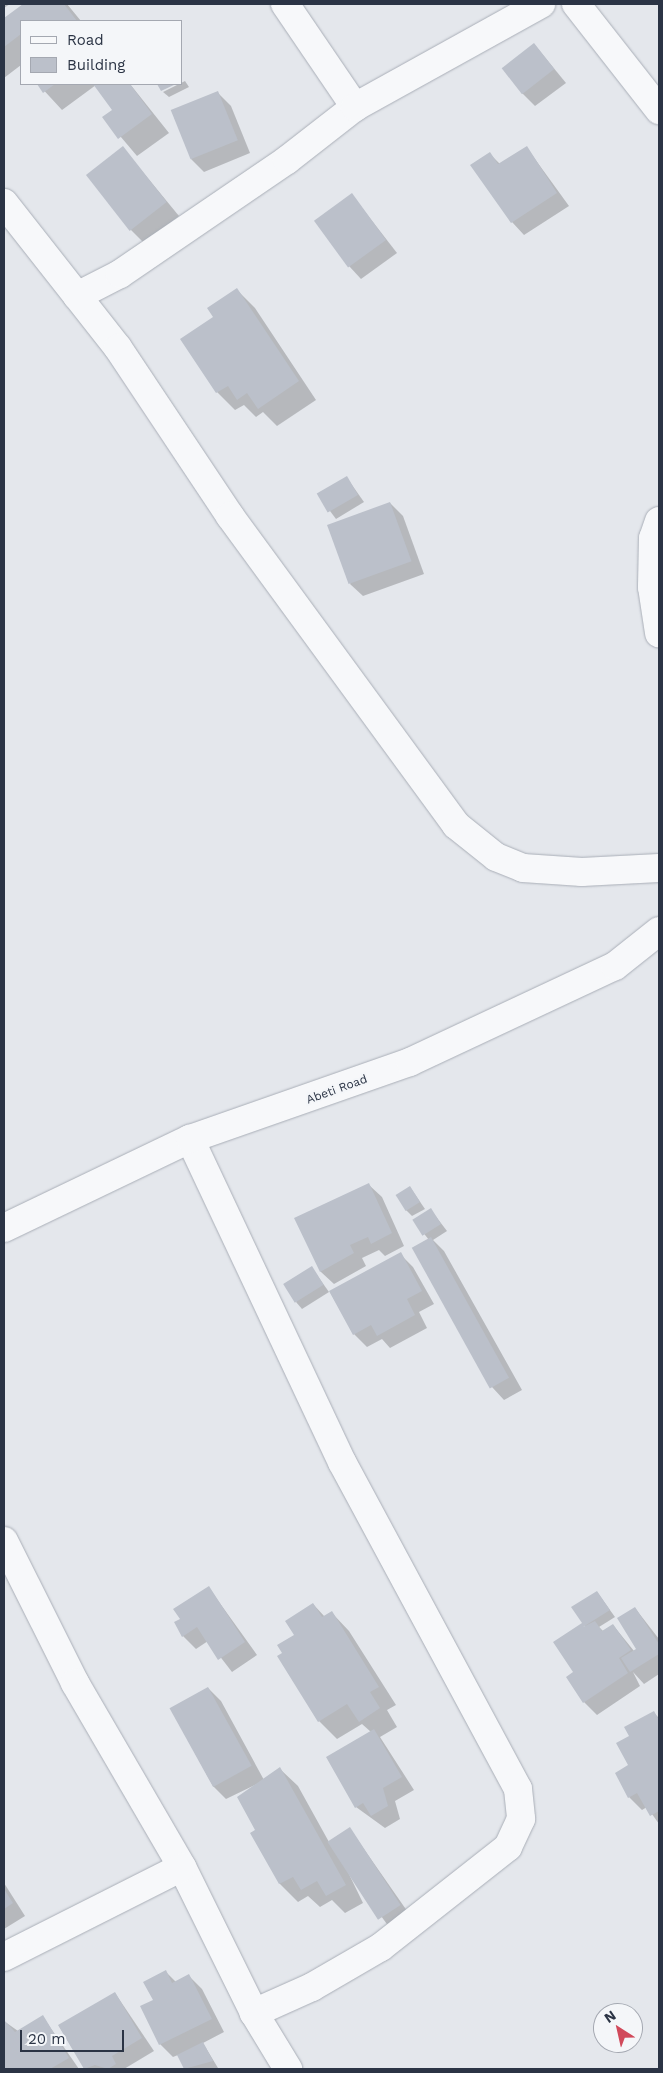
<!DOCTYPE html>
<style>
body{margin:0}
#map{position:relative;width:663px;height:2073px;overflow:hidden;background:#e4e7ec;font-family:"Work Sans",sans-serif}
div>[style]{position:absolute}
.shadow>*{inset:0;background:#0003}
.building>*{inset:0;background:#bbc0ca;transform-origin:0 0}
.roads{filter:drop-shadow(0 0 1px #a9aeb7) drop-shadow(0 0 1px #a9aeb7)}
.street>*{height:28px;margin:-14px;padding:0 14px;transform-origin:14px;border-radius:14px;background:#f7f8fa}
span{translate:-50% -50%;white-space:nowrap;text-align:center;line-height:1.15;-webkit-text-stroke:4px #f4f6f9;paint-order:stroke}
.street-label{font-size:12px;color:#2b3445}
.frame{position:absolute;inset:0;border:5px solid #2b3445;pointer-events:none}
.legend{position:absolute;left:20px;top:20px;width:162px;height:65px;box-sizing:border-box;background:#f4f6f9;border:1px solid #a4a8b1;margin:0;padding:6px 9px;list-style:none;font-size:15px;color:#2b3445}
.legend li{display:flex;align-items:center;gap:10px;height:25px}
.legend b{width:25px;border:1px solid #a4a8b1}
.north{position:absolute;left:593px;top:2003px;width:50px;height:50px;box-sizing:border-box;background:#f4f6f9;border:1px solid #a4a8b1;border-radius:50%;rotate:325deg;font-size:14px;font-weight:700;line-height:20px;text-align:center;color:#2b3445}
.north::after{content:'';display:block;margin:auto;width:18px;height:22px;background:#d1495b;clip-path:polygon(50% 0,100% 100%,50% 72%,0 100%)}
.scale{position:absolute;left:20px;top:2030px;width:104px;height:22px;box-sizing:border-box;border:2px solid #2b3445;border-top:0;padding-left:6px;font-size:15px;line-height:18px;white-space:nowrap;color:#2b3445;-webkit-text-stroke:4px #f4f6f9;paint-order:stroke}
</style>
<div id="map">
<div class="shadow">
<i style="clip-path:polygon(4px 4px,10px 4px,4px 8px)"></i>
<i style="clip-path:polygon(25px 4px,67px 4px,81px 21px,21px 21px,21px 65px,4px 78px,4px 19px)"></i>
<i style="clip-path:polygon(534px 44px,566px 83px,535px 106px,522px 93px)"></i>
<i style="clip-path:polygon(185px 81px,189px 87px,169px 97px,163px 92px)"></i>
<i style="clip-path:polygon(38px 84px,130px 84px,169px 133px,137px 156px,104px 117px,114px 110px,96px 85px,62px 110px)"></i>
<i style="clip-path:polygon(218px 93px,231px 106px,250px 153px,204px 172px,191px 159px)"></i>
<i style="clip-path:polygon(123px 148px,179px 216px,144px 243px,131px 230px)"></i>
<i style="clip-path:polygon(527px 148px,569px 206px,524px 235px,512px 222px,490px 154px,500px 164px)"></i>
<i style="clip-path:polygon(352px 195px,397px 253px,361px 279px,349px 266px)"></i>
<i style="clip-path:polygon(237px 290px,255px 308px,316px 400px,277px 426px,263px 412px,256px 417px,244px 405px,235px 410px,217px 392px,215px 318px)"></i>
<i style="clip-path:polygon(347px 478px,364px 502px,336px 519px,318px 495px)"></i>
<i style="clip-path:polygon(390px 503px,403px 516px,424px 574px,363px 596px,350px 584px)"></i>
<i style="clip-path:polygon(369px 1185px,382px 1197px,404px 1246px,385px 1256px,379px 1250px,362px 1258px,366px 1266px,334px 1284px,321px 1272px,296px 1218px)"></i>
<i style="clip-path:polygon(410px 1187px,425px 1209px,412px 1216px,406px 1210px)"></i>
<i style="clip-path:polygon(431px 1210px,447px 1231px,433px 1240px,444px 1251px,522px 1390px,504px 1400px,492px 1387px,429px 1240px,414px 1221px)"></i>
<i style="clip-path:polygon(400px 1254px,413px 1267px,434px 1304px,419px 1312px,427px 1328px,390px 1348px,382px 1339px,367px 1347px,354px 1334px,330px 1292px)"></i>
<i style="clip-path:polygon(312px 1268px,329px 1292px,302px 1309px,296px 1302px)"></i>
<i style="clip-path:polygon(209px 1588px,257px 1655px,232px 1672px,208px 1641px,196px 1649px,183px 1636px,181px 1619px)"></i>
<i style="clip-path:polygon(597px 1592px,615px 1617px,599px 1627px,603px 1631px,613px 1625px,634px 1651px,638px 1649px,635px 1608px,659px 1639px,659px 1674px,644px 1684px,633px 1672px,640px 1686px,597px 1715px,584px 1702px,575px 1672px,588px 1630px,573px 1608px)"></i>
<i style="clip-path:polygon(313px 1604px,325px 1617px,332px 1613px,349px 1631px,396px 1705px,387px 1710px,397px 1727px,380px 1737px,414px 1790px,395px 1801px,400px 1819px,385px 1828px,356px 1807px,371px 1732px,362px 1724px,337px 1739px,319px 1721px,284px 1653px)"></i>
<i style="clip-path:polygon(208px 1688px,221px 1701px,264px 1780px,280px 1769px,298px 1786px,329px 1842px,350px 1829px,412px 1918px,392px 1931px,346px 1868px,363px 1903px,345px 1913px,332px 1900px,320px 1907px,308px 1896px,298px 1902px,280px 1884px,251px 1833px,256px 1830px,261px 1782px,226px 1799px,213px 1786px,171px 1709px)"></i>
<i style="clip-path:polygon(654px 1713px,659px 1718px,659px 1824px,647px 1807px,642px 1810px,629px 1797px,631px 1737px)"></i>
<i style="clip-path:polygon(4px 1883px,25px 1916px,4px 1929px)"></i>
<i style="clip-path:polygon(166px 1972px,177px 1983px,189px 1976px,202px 1989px,224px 2032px,203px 2043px,218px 2068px,185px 2069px,178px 2055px,173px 2057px,160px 2044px,142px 2007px,154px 2001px)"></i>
<i style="clip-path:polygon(115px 1993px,154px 2051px,124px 2069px,85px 2069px,59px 2026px)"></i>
<i style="clip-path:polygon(43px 2017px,79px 2069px,4px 2069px,4px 2021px,18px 2031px)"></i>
</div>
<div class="building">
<i style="clip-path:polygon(23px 4px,64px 4px,77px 21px,21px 21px,21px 34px,4px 47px,4px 18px)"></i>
<i style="left:534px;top:43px;width:33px;height:41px;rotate:52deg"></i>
<i style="clip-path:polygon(37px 84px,55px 84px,43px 93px)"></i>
<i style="clip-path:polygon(93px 84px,130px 84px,152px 114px,118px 139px,102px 117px,112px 110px)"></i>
<i style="clip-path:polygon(157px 84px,176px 84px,161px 91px)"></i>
<i style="left:218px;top:91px;width:53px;height:51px;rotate:68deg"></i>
<i style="left:123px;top:146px;width:71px;height:47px;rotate:52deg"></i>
<i style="clip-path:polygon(527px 146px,557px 193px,511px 223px,470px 165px,490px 152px,498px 164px)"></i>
<i style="left:352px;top:193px;width:58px;height:47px;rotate:54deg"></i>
<i style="clip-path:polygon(237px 288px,299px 381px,258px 409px,247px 393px,237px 400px,228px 386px,216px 393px,180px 339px,213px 317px,207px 308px)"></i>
<i style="left:347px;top:476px;width:22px;height:35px;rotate:60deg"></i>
<i style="left:390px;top:502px;width:63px;height:67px;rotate:70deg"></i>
<i style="clip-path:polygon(369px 1183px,392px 1233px,371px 1244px,368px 1237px,350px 1245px,354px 1253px,320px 1272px,294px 1218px)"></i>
<i style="left:410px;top:1186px;width:19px;height:17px;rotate:58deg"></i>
<i style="left:431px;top:1208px;width:19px;height:22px;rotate:58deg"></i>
<i style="left:431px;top:1237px;width:161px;height:22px;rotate:61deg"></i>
<i style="clip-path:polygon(401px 1252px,422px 1291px,407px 1299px,415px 1315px,377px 1336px,371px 1325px,353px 1335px,329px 1291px)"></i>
<i style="left:312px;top:1266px;width:22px;height:34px;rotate:58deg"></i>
<i style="clip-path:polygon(209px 1586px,245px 1642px,218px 1660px,197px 1627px,182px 1637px,174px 1622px,180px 1619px,173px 1609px)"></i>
<i style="clip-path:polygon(597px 1591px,610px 1610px,583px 1627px,595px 1621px,602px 1631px,613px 1624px,631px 1650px,619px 1658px,628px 1673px,583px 1703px,566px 1677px,573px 1672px,553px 1642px,582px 1623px,571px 1607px)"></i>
<i style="clip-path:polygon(313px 1603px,322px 1617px,332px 1611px,379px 1687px,370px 1692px,380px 1708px,359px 1722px,347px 1704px,318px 1722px,277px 1656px,282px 1653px,277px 1645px,294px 1635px,285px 1621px)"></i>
<i style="clip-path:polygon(635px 1607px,659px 1644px,659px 1654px,630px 1672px,621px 1658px,636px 1649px,617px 1618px)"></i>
<i style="left:208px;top:1687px;width:90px;height:44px;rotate:61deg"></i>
<i style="clip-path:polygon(654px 1711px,659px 1720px,659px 1811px,650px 1816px,637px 1793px,628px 1798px,615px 1773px,628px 1765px,616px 1743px,629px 1736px,624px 1727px)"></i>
<i style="clip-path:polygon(374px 1729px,402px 1777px,383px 1788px,388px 1806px,371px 1816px,363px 1803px,355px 1808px,326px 1757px)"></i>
<i style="clip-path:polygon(280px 1767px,346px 1885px,326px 1896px,317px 1881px,301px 1890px,293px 1877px,279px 1884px,250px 1833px,255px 1830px,237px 1797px)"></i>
<i style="left:350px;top:1827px;width:93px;height:27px;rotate:57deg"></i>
<i style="clip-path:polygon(4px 1889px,13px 1903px,4px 1909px)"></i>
<i style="clip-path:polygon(166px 1970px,172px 1983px,189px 1974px,212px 2019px,159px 2045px,140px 2006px,153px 2000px,143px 1982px)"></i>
<i style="clip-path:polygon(115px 1992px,142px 2038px,112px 2056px,116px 2064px,108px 2069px,95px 2065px,84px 2069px,58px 2025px)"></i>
<i style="clip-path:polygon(43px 2015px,69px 2058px,50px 2069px,4px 2069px,4px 2020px,15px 2032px)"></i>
<i style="clip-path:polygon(203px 2042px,213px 2061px,184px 2069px,177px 2055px)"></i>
</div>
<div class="roads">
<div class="street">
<i style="left:285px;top:4px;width:125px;rotate:55.8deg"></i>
<i style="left:576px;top:4px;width:135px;rotate:51.9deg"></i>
<i style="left:4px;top:203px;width:184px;rotate:51.8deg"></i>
<i style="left:118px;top:348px;width:202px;rotate:56.3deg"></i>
<i style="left:230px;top:516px;width:383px;rotate:53.8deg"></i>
<i style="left:456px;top:825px;width:51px;rotate:38.7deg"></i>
<i style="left:496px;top:857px;width:29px;rotate:22deg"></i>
<i style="left:523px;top:868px;width:59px;rotate:3.9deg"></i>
<i style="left:582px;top:872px;width:77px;rotate:-3deg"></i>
<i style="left:77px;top:296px;width:48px;rotate:-27.1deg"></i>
<i style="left:120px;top:274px;width:202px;rotate:-34.3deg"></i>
<i style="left:287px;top:160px;width:86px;rotate:-37.9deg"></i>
<i style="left:355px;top:107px;width:213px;rotate:-29deg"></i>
<i style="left:659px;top:521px;width:18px;rotate:109deg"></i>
<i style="left:653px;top:538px;width:49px;rotate:91.2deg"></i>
<i style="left:652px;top:587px;width:47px;rotate:81.3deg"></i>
<i style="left:190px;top:1139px;width:357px;rotate:64.8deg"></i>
<i style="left:342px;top:1462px;width:371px;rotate:61.7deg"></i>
<i style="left:518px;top:1789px;width:30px;rotate:84deg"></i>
<i style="left:521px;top:1819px;width:31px;rotate:115deg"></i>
<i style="left:508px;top:1847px;width:162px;rotate:141.8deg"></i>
<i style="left:381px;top:1947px;width:80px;rotate:149.9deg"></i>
<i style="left:312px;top:1987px;width:64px;rotate:155.9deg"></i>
<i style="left:4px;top:1228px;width:206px;rotate:-25.6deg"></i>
<i style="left:190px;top:1139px;width:233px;rotate:-19.3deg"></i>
<i style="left:410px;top:1062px;width:226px;rotate:-25.1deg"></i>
<i style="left:615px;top:966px;width:56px;rotate:-38.5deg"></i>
<i style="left:4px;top:1541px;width:159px;rotate:63.4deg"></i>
<i style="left:75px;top:1683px;width:213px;rotate:59.8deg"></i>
<i style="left:182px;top:1867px;width:163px;rotate:63.7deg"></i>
<i style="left:254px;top:2013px;width:66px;rotate:58.7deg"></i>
<i style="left:4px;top:1957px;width:199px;rotate:-26.8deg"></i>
</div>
</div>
<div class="street-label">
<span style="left:337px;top:1090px;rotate:-20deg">Abeti Road</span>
</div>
<div class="frame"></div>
<ul class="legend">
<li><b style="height:6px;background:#f7f8fa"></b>Road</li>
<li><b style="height:14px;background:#bbc0ca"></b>Building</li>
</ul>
<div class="north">N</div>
<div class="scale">20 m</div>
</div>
